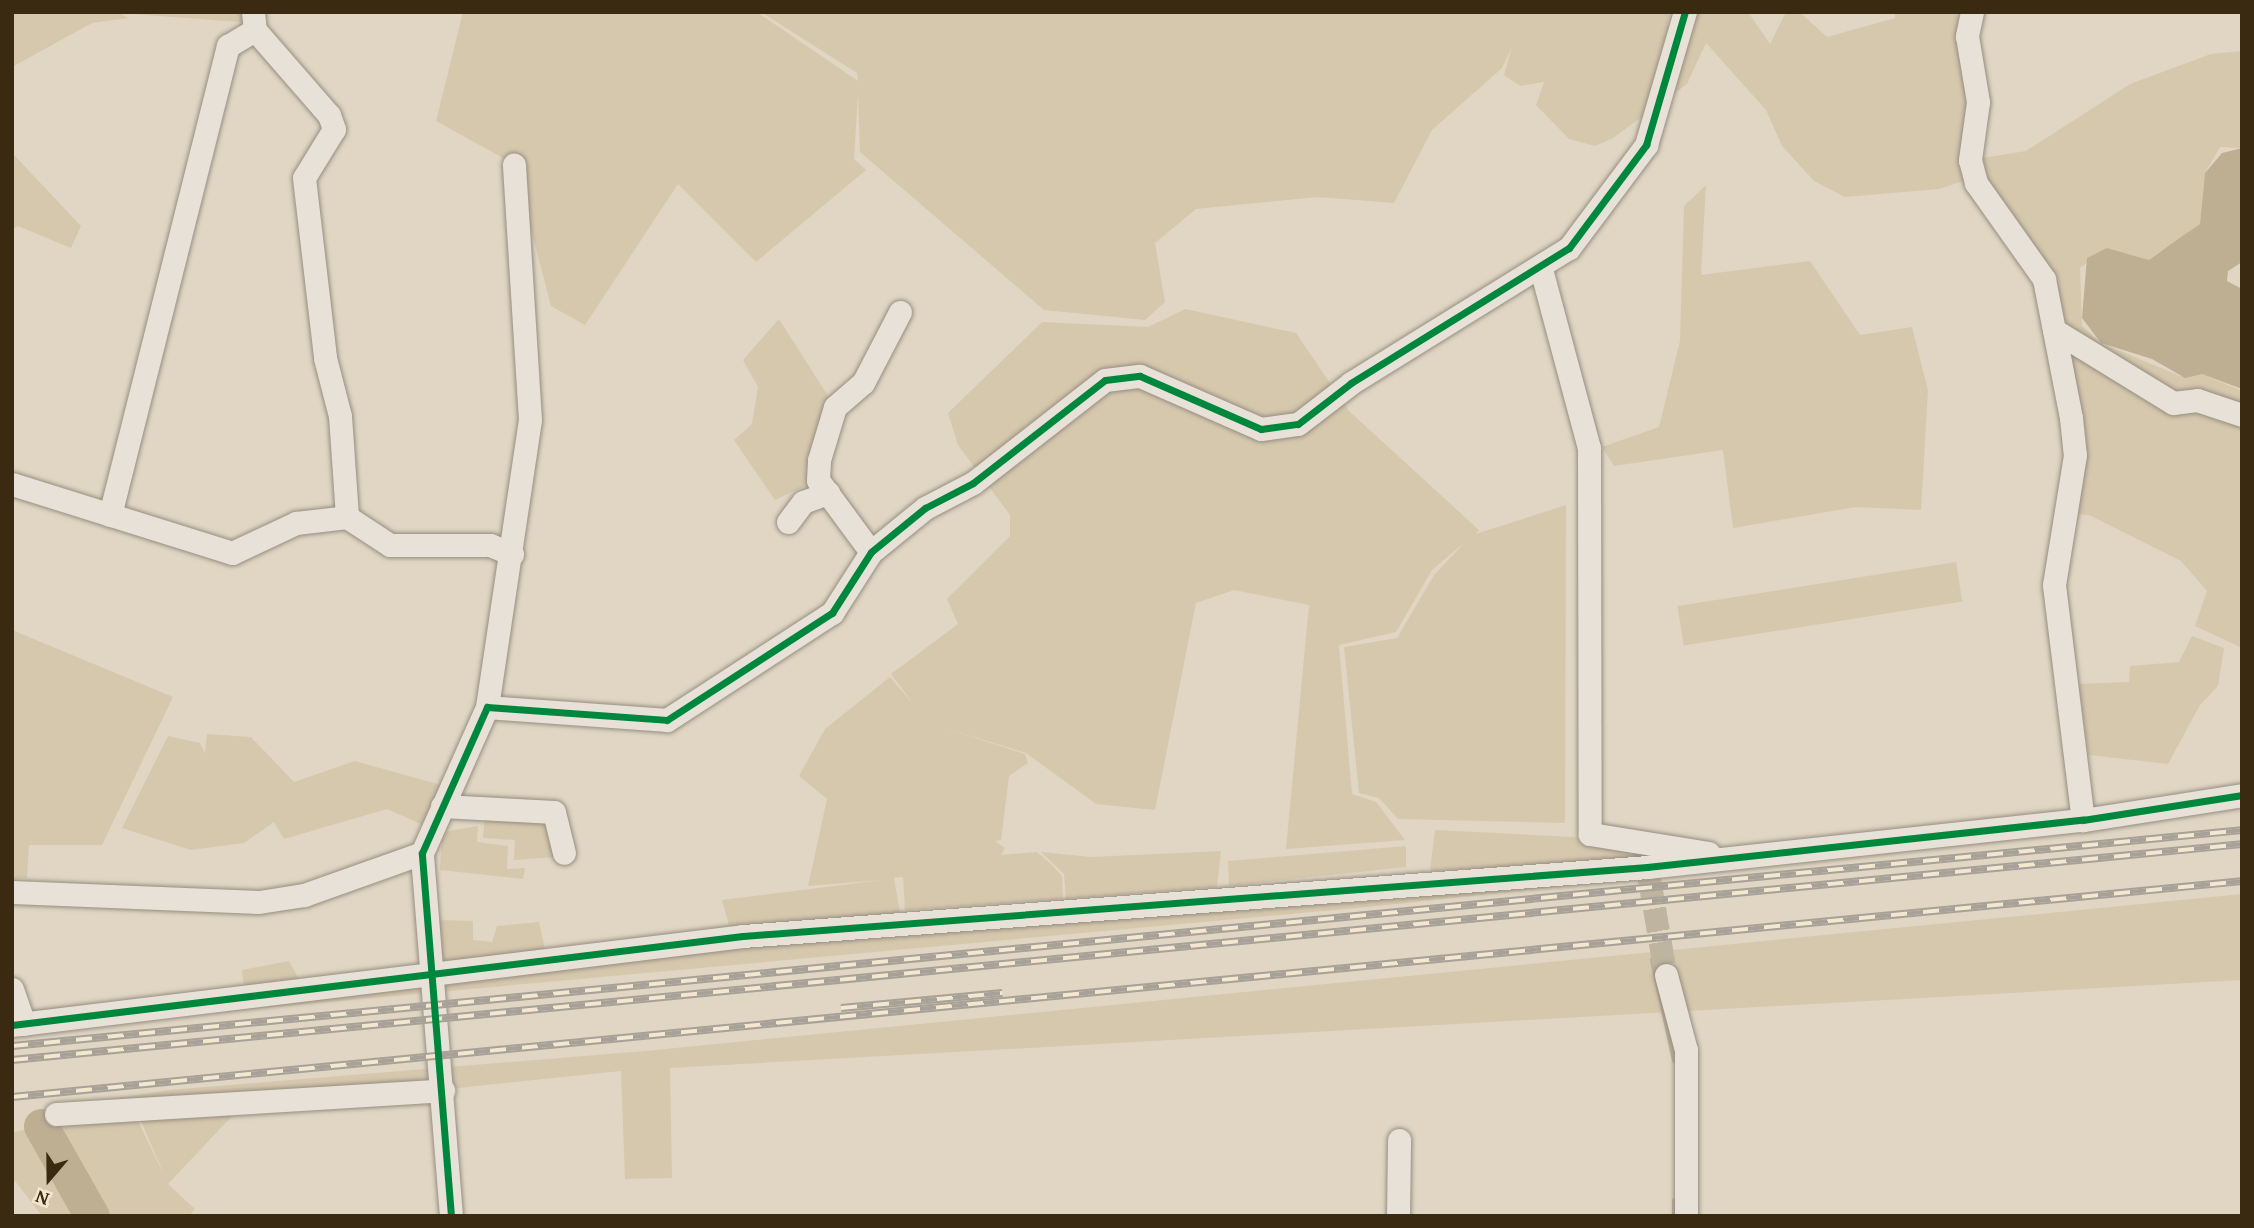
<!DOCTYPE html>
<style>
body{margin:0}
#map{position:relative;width:2254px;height:1228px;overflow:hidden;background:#e0d6c3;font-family:"Gentium Book Plus",serif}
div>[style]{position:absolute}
.green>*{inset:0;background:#d6c8ad;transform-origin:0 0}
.water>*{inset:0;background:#beaf93}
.stream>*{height:6px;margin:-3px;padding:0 3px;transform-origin:3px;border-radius:3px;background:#beaf93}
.river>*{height:35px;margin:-17.5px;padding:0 17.5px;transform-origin:17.5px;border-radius:17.5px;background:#beaf93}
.street-tunnel>*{height:23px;margin-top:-11.5px;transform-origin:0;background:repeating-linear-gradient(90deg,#bfb4a0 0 23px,transparent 0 34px)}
.roads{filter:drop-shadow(0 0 2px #968e80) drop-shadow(0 0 2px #968e80)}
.street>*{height:23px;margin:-11.5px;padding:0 11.5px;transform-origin:11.5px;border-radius:11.5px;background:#e7e1d7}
.rail>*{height:8px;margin-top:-4px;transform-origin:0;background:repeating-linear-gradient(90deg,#f3e7d0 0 16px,#a7a198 0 32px);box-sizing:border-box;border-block:2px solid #a7a198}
.cycleway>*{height:7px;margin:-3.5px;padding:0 3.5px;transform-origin:3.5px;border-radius:3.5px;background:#00873e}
span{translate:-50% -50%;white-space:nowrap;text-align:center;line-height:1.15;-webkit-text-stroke:6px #f3e7d0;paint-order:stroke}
.frame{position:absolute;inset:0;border:14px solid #3b2a12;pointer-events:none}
.north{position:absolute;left:14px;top:1144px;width:70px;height:70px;-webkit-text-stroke:5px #f3e7d0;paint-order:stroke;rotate:200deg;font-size:19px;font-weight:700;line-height:28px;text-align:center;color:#3b2a12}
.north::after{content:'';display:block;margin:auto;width:24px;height:32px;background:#3b2a12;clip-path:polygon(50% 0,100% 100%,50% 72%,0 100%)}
</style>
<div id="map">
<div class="green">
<i style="clip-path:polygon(12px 12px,118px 12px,128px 18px,92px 23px,12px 67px)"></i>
<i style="clip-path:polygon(128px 12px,252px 12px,254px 23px,132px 14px)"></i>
<i style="clip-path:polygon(463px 12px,757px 12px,858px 81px,857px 73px,761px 12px,1670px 12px,1667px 25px,1680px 31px,1686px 12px,1748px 12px,1770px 44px,1786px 12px,1800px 12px,1827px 37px,1895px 18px,1895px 12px,1957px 12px,1967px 99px,1966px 180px,1939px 189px,1845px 197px,1814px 181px,1782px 146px,1766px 110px,1706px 43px,1687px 84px,1613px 138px,1595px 146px,1569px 139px,1536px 105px,1544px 82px,1520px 86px,1504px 75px,1512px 47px,1502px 68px,1432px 130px,1394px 203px,1317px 197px,1196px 209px,1155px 243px,1165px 302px,1145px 320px,1044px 310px,860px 152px,858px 94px,854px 159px,866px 170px,756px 262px,678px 184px,585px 325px,551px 306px,514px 164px,436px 121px)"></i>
<i style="clip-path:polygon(2242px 51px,2242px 148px,2220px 147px,2205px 173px,2200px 224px,2149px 260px,2107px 248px,2080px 268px,2082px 326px,2101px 343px,2180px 376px,2202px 374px,2242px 391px,2242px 648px,2195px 626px,2207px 591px,2181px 561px,2089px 515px,2072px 514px,2049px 279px,2060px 285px,2037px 269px,1970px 160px,2026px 151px,2130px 84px,2211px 54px)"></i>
<i style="clip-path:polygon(12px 153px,81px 226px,71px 248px,18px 226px,12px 229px)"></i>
<i style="clip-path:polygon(1706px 185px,1701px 275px,1810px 261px,1860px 335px,1912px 327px,1928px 390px,1921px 510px,1856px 507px,1733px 528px,1723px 450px,1614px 466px,1602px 447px,1659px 427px,1680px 341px,1684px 206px)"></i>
<i style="clip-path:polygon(1185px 309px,1296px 333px,1349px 411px,1479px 530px,1476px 534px,1566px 505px,1565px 823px,1398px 819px,1379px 798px,1359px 793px,1344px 647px,1397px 638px,1434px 575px,1465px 542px,1432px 570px,1396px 632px,1339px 645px,1352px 794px,1376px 802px,1405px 840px,1286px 849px,1309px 605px,1234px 590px,1196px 603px,1155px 810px,1096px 804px,1026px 753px,941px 727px,1025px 754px,1028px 763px,1009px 776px,1001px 840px,995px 841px,1005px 848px,1001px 855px,1037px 852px,1052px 865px,1062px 876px,1063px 899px,905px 910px,903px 877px,894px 878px,900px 913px,730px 929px,722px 900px,882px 880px,808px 886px,827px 799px,799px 776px,825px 729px,890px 677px,914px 705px,891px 674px,958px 624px,947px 599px,1010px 536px,1010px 515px,958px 445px,948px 413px,1042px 322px,1148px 327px)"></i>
<i style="clip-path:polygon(779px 319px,835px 407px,818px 480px,775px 500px,734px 440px,752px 424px,758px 387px,743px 360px)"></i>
<i style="left:1956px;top:562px;width:40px;height:282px;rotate:81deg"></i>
<i style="clip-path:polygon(12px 630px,173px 697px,102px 845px,29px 845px,27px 878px,12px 879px)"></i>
<i style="clip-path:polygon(2192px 636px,2224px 648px,2218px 686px,2200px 705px,2168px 764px,2089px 755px,2078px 684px,2129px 682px,2130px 666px,2179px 662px)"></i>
<i style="clip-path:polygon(207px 734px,251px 737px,294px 782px,355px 761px,451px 788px,432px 829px,387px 809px,284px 839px,274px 822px,244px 843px,191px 850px,122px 828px,168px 736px,200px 743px,205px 753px)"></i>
<i style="clip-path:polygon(485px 816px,551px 817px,557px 857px,514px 860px,515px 840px,483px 838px)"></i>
<i style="clip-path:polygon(478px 826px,477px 842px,508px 846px,507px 869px,525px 868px,523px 879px,440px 870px,442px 832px)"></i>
<i style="clip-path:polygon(1435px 830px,1573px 837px,1628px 850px,1631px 860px,1430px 871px)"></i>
<i style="clip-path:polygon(1406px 846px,1406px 867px,1229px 886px,1228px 861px)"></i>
<i style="clip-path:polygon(1221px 851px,1217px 887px,1066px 899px,1064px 874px,1041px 852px,1091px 857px)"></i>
<i style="clip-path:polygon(1641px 878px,1367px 907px,12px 1031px,12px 1012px,244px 989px,242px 970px,289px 961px,301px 983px,865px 928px)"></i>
<i style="clip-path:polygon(2242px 894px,2242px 980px,670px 1068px,672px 1178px,625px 1179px,621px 1071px,448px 1089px,86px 1103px,169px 1090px,645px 1051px)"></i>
<i style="clip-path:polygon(437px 920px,473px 921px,473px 940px,492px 942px,497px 926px,539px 922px,545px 949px,449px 962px,436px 955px)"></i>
<i style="clip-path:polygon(235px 1113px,168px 1184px,195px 1209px,189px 1216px,42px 1216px,12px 1177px,12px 1133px,57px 1121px,62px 1135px,60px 1118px,137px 1119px,165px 1177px,138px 1114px)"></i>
</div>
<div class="water">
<i style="clip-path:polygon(2242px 148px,2242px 262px,2228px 271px,2227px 281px,2242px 289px,2242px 389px,2202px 374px,2185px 378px,2152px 359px,2101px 343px,2082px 318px,2087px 258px,2107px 248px,2149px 260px,2181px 237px,2200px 224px,2205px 173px,2222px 153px)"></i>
</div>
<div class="stream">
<i style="left:1653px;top:960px;width:103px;rotate:77.7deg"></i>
<i style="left:1675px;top:1216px;width:15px;rotate:-90deg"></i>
</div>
<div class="river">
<i style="left:41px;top:1126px;width:103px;rotate:60.5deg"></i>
</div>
<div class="street-tunnel">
<i style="left:1643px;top:841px;width:136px;rotate:80.3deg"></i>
</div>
<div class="roads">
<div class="street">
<i style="left:253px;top:12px;width:18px;rotate:84deg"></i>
<i style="left:255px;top:30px;width:113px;rotate:49deg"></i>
<i style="left:329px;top:115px;width:15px;rotate:70deg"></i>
<i style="left:334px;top:129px;width:57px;rotate:121.5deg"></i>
<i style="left:304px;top:178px;width:181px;rotate:83.3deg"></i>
<i style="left:325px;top:358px;width:60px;rotate:75.5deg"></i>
<i style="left:340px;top:416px;width:101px;rotate:86deg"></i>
<i style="left:347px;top:517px;width:51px;rotate:33.1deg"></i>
<i style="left:390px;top:545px;width:100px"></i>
<i style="left:490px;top:545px;width:24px;rotate:22deg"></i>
<i style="left:1972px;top:12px;width:25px;rotate:102deg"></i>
<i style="left:1967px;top:36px;width:67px;rotate:80.5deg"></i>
<i style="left:1978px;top:102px;width:59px;rotate:97.9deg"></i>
<i style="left:1970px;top:160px;width:24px;rotate:75deg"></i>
<i style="left:1976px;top:183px;width:118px;rotate:54.7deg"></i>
<i style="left:2044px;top:279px;width:142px;rotate:79deg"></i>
<i style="left:2071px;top:418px;width:37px;rotate:84deg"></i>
<i style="left:2075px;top:455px;width:132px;rotate:99.2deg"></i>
<i style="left:2054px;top:585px;width:237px;rotate:83deg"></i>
<i style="left:1541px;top:269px;width:185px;rotate:75deg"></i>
<i style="left:1589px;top:448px;width:386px;rotate:89.9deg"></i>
<i style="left:1590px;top:834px;width:120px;rotate:9.1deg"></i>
<i style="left:2054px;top:330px;width:140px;rotate:31.5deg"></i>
<i style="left:2173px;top:403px;width:24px;rotate:-7deg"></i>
<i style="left:2197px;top:400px;width:47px;rotate:18.4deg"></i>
<i style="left:12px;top:484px;width:231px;rotate:17.4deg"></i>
<i style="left:232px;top:553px;width:71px;rotate:-25.1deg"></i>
<i style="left:296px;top:523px;width:51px;rotate:-6.7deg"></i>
<i style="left:110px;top:515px;width:484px;rotate:-75.9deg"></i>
<i style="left:228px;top:46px;width:31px;rotate:-31deg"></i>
<i style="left:788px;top:522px;width:25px;rotate:-53deg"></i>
<i style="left:803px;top:502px;width:27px;rotate:-20deg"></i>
<i style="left:871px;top:552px;width:89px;rotate:-126.4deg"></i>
<i style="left:818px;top:480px;width:20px;rotate:-87deg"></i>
<i style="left:819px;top:460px;width:55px;rotate:-73.2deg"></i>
<i style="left:835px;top:407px;width:37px;rotate:-41deg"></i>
<i style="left:863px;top:383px;width:80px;rotate:-62.5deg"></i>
<i style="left:487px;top:707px;width:290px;rotate:-81.5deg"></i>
<i style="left:530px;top:420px;width:256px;rotate:-93.6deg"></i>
<i style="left:442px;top:806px;width:112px;rotate:3.1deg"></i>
<i style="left:554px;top:812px;width:42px;rotate:76.3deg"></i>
<i style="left:12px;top:892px;width:247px;rotate:2.3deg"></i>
<i style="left:259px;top:902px;width:46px;rotate:-8.8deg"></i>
<i style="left:304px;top:895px;width:125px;rotate:-19.6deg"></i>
<i style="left:1666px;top:975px;width:78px;rotate:75.1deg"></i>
<i style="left:1686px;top:1050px;width:166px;rotate:90deg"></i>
<i style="left:12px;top:989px;width:37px;rotate:71deg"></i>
<i style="left:12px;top:1025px;width:736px;rotate:-6.94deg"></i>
<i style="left:743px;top:936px;width:907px;rotate:-4.36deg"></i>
<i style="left:1647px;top:867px;width:439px;rotate:-6.2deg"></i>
<i style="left:2083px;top:820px;width:161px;rotate:-8.9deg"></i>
<i style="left:56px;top:1114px;width:388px;rotate:-3.5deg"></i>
<i style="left:451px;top:1216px;width:364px;rotate:-94.6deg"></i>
<i style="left:422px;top:853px;width:160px;rotate:-66deg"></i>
<i style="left:487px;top:707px;width:180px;rotate:4.1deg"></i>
<i style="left:667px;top:720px;width:197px;rotate:-33deg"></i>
<i style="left:832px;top:613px;width:72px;rotate:-57.4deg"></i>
<i style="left:871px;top:552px;width:70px;rotate:-39.2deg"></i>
<i style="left:925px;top:508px;width:54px;rotate:-27.5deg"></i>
<i style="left:973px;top:483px;width:167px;rotate:-38deg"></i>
<i style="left:1105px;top:380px;width:35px;rotate:-7deg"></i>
<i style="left:1140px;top:376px;width:132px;rotate:23.7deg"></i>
<i style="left:1261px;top:429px;width:37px;rotate:-8deg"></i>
<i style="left:1298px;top:424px;width:67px;rotate:-37.7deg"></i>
<i style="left:1351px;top:383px;width:256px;rotate:-31.8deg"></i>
<i style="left:1569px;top:248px;width:129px;rotate:-53.2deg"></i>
<i style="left:1646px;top:145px;width:139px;rotate:-73.7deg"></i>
<i style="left:1398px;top:1216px;width:76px;rotate:-89.2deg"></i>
</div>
</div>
<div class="rail">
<i style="left:841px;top:1008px;width:162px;rotate:-5.3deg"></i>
<i style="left:12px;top:1046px;width:2240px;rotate:-5.53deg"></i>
<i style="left:12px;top:1060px;width:2240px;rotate:-5.53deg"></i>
<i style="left:12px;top:1097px;width:2240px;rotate:-5.53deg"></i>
</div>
<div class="cycleway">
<i style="left:12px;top:1025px;width:736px;rotate:-6.94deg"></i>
<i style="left:743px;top:936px;width:907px;rotate:-4.36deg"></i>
<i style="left:1647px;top:867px;width:439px;rotate:-6.2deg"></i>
<i style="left:2083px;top:820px;width:161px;rotate:-8.9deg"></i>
<i style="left:451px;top:1216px;width:364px;rotate:-94.6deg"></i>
<i style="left:422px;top:853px;width:160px;rotate:-66deg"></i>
<i style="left:487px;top:707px;width:180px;rotate:4.1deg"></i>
<i style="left:667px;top:720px;width:197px;rotate:-33deg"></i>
<i style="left:832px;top:613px;width:72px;rotate:-57.4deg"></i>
<i style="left:871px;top:552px;width:70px;rotate:-39.2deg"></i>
<i style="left:925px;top:508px;width:54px;rotate:-27.5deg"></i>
<i style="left:973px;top:483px;width:167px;rotate:-38deg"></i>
<i style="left:1105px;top:380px;width:35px;rotate:-7deg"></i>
<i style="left:1140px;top:376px;width:132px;rotate:23.7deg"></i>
<i style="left:1261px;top:429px;width:37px;rotate:-8deg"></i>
<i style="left:1298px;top:424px;width:67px;rotate:-37.7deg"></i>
<i style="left:1351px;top:383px;width:256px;rotate:-31.8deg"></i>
<i style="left:1569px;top:248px;width:129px;rotate:-53.2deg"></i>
<i style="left:1646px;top:145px;width:139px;rotate:-73.7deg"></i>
</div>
<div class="frame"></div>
<div class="north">N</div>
</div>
